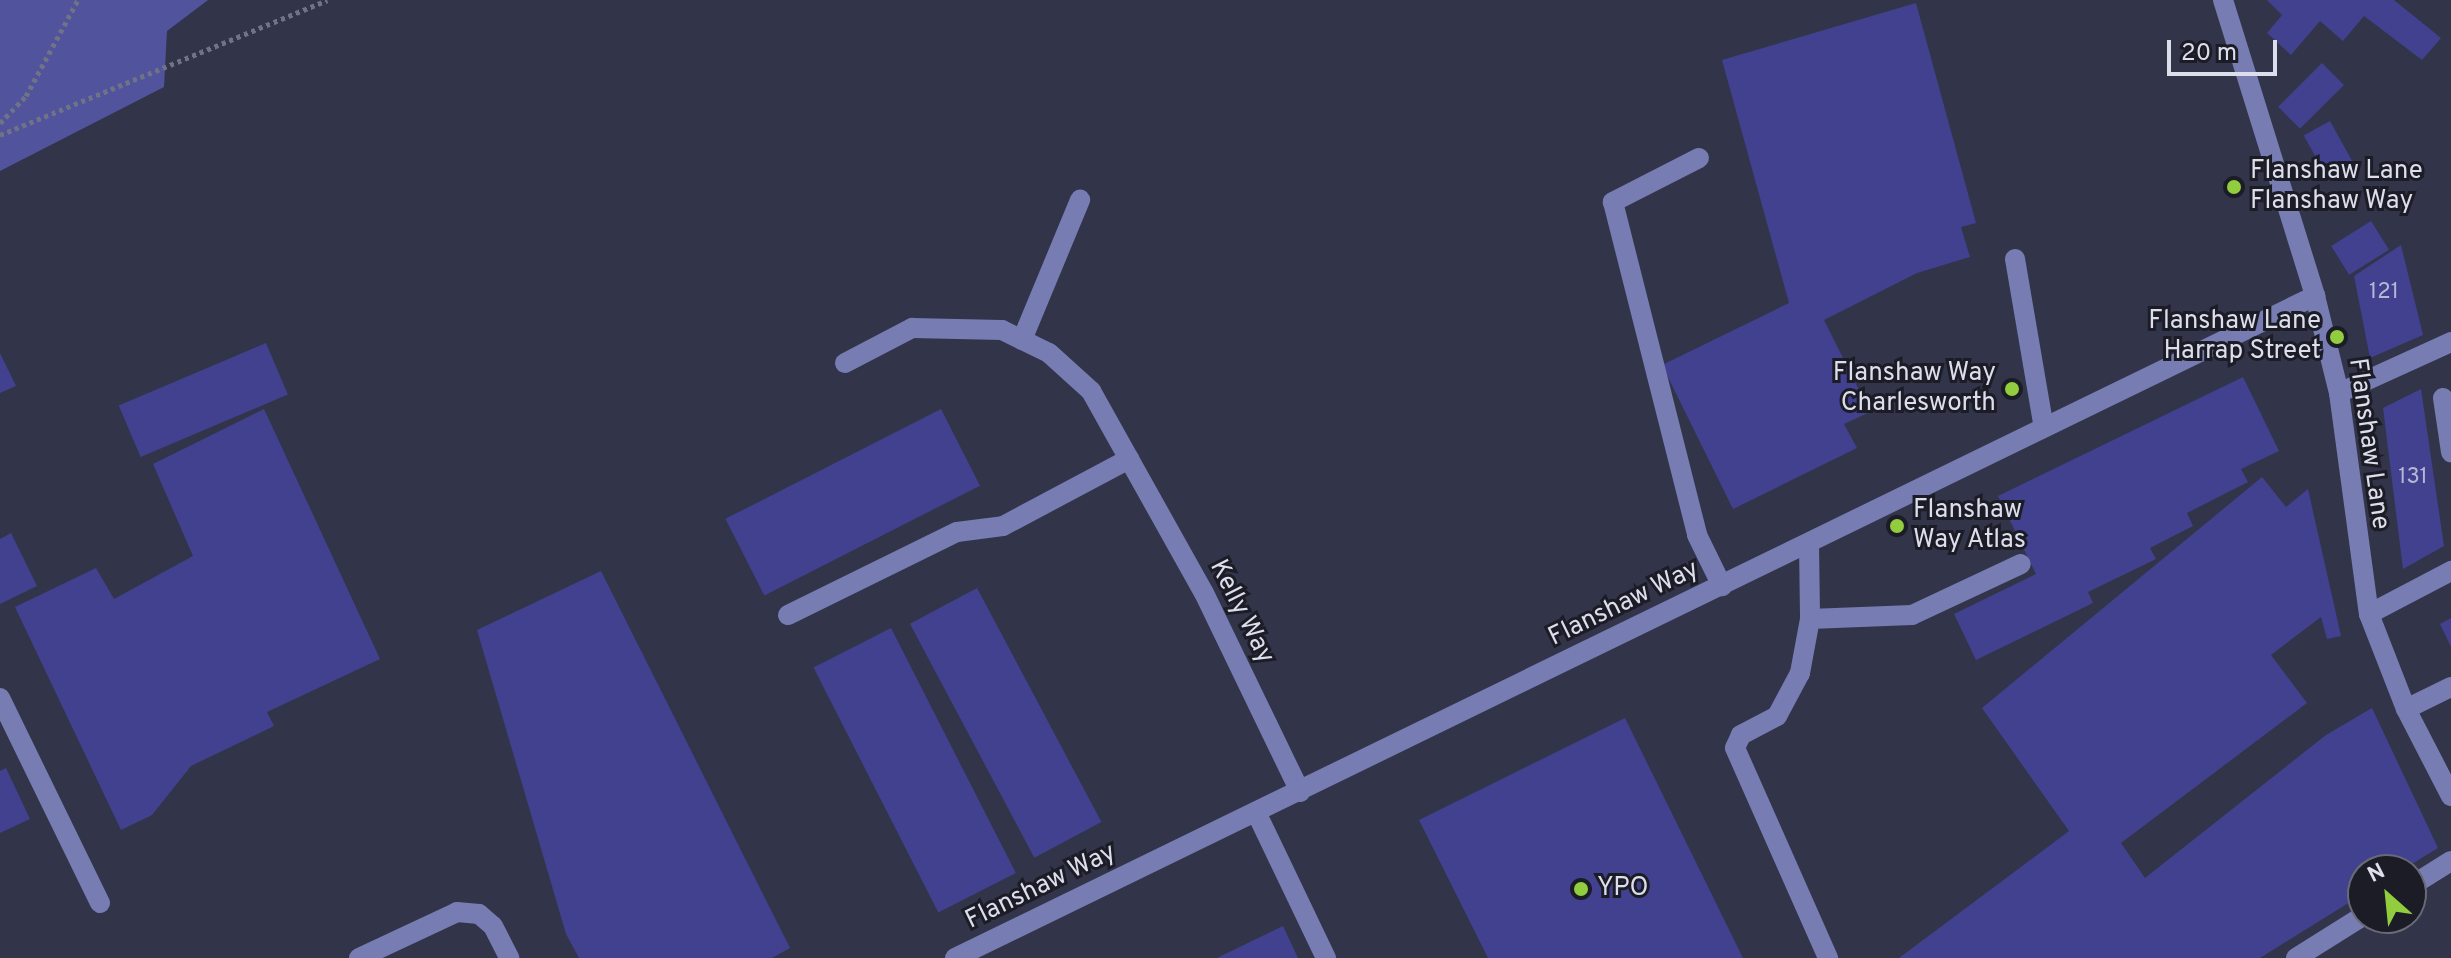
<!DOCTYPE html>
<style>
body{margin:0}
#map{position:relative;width:2451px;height:958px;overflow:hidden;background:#323449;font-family:Overpass,sans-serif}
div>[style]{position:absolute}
.green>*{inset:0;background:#51549c}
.building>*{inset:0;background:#41418f;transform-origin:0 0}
.path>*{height:5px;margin-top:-2.5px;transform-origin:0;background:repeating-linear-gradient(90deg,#707285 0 4px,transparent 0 8px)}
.minor>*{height:20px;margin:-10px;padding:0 10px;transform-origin:10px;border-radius:10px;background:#777cb3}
.dots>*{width:22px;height:22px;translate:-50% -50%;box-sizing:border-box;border:4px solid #1b1c26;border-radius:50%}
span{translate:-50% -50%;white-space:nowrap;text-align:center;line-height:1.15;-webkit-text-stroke:6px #1b1c26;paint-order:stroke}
.number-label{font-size:22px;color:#b5b7d5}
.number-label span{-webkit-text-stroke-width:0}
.poi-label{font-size:26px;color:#dcdeec}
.left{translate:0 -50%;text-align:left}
.right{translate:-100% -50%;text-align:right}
.street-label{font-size:26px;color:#dcdeec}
.north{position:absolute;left:2347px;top:854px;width:80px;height:80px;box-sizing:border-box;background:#1b1c26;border:2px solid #686a75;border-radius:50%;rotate:333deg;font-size:22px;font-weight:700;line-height:32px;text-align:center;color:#dcdeec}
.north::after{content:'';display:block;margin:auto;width:28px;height:36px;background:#91cd3f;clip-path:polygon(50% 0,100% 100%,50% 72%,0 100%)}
.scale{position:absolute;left:2167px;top:40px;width:110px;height:36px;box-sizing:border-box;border:4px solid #dcdeec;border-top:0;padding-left:10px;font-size:24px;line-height:28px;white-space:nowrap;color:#dcdeec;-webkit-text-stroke:6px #1b1c26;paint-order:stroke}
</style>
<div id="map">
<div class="green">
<i style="clip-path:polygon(0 0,208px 0,167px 31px,164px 87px,0 171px)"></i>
</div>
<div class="building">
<i style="clip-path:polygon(2267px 0,2394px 0,2441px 38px,2422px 60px,2364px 16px,2343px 41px,2320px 21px,2291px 55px,2267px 33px,2282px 15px)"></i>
<i style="clip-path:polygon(1916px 3px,1976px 223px,1961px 227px,1970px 257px,1917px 273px,1824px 320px,1870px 412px,1844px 424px,1857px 448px,1733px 509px,1662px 365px,1789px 303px,1722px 60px)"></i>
<i style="left:2322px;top:63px;width:31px;height:62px;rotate:45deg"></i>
<i style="left:2330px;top:121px;width:50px;height:30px;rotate:61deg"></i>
<i style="left:2371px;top:221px;width:34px;height:47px;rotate:58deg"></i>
<i style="clip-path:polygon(2401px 245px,2423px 335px,2370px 358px,2354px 276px)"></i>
<i style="left:266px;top:343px;width:56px;height:160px;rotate:67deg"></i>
<i style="clip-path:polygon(0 353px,16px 386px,0 393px)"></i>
<i style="clip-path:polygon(2243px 377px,2279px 451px,2241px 469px,2248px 482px,2187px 513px,2193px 526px,2150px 548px,2156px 559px,2088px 592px,2093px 603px,1976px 660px,1954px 614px,2036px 574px,1998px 496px)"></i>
<i style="clip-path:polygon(2421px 389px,2444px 546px,2403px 569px,2383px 408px)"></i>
<i style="clip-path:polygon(264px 409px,380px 659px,267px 712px,274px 726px,191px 766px,152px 815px,121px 830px,15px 607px,96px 568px,114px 599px,193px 556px,153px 464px)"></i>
<i style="left:941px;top:409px;width:86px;height:242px;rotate:63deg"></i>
<i style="clip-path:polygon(2262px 477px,2286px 507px,2308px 489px,2341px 636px,2327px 639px,2321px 617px,2271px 655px,2307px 703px,2121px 843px,2145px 878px,2326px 735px,2372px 708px,2438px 848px,2402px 870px,2363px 870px,2363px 894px,2260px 958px,1899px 958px,2069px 831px,1982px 708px)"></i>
<i style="clip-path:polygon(11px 533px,37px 586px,0 604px,0 539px)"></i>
<i style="clip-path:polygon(601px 571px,790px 948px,772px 958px,579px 958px,566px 934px,477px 630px)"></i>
<i style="left:977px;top:588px;width:265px;height:76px;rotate:62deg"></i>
<i style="clip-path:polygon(2451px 618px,2451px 647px,2440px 624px)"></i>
<i style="left:891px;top:628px;width:275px;height:87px;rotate:63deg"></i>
<i style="clip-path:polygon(1625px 718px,1743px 958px,1488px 958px,1419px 820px)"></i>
<i style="clip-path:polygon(6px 768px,30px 819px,0 833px,0 771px)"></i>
<i style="clip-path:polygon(1283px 926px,1298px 958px,1217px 958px)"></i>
</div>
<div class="path">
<i style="left:0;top:123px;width:37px;rotate:-46deg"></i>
<i style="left:26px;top:96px;width:109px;rotate:-61.6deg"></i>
<i style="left:0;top:135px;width:354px;rotate:-22.4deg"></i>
</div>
<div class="minor">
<i style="left:2223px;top:0;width:310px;rotate:72.7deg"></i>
<i style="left:2315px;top:296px;width:100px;rotate:76.1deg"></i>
<i style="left:2339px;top:393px;width:223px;rotate:82.3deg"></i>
<i style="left:2369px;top:614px;width:102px;rotate:68.7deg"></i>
<i style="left:2406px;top:709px;width:98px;rotate:62.7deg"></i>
<i style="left:1699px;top:158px;width:97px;rotate:152.9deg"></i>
<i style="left:1613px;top:202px;width:343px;rotate:75.8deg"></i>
<i style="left:1697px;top:535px;width:57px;rotate:63.9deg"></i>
<i style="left:2015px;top:259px;width:171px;rotate:80.3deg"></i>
<i style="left:1022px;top:340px;width:152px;rotate:-67.5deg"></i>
<i style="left:845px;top:363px;width:76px;rotate:-27.6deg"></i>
<i style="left:912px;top:328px;width:90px;rotate:1.3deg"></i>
<i style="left:1002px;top:330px;width:52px;rotate:26.1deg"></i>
<i style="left:1049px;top:353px;width:57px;rotate:42.1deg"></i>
<i style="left:1091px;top:391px;width:231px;rotate:60.8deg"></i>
<i style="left:1204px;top:593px;width:221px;rotate:64.2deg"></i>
<i style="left:2339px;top:393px;width:123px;rotate:-24.5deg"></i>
<i style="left:2443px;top:398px;width:55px;rotate:81.6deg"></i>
<i style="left:1809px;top:543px;width:76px;rotate:89.2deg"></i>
<i style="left:1810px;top:619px;width:55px;rotate:100.5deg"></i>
<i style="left:1800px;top:673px;width:49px;rotate:118.1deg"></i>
<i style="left:1777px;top:716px;width:41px;rotate:152.2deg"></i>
<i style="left:1741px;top:735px;width:14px;rotate:115deg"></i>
<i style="left:1735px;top:748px;width:230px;rotate:66.1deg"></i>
<i style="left:2369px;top:614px;width:93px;rotate:-27.7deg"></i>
<i style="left:788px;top:615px;width:188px;rotate:-26.2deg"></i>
<i style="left:957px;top:532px;width:46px;rotate:-7.4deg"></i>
<i style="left:1003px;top:526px;width:143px;rotate:-28deg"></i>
<i style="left:1810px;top:619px;width:102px;rotate:-2.2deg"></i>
<i style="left:1912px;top:615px;width:120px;rotate:-25.1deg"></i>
<i style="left:0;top:698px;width:228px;rotate:64deg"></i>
<i style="left:2406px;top:709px;width:50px;rotate:-26.1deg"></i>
<i style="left:1256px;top:812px;width:162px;rotate:64.4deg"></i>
<i style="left:2411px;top:886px;width:47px;rotate:-32deg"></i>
<i style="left:359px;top:958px;width:108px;rotate:-25.1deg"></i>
<i style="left:457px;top:912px;width:22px;rotate:5deg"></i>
<i style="left:479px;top:914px;width:18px;rotate:41deg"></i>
<i style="left:493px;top:926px;width:36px;rotate:63deg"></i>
<i style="left:955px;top:958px;width:1513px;rotate:-25.96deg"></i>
<i style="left:2296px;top:958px;width:79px;rotate:-32.1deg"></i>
</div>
<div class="dots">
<i style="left:2234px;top:187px;background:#91cd3f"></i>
<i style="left:2337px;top:337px;background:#91cd3f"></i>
<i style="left:2012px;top:389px;background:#91cd3f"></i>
<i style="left:1897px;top:526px;background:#91cd3f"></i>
<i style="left:1581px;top:889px;background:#91cd3f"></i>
</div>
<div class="number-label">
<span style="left:2384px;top:293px">121</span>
<span style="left:2413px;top:478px">131</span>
</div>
<div class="poi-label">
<span class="left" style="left:2250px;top:187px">Flanshaw Lane<br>Flanshaw Way</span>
<span class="right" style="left:2321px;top:337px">Flanshaw Lane<br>Harrap Street</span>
<span class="right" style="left:1996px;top:389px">Flanshaw Way<br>Charlesworth</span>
<span class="left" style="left:1913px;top:526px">Flanshaw<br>Way Atlas</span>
<span class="left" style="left:1597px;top:889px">YPO</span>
</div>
<div class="street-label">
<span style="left:2368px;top:444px;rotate:82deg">Flanshaw Lane</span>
<span style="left:1624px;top:604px;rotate:-26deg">Flanshaw Way</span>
<span style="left:1241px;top:612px;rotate:63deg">Kelly Way</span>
<span style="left:1041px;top:887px;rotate:-26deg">Flanshaw Way</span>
</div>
<div class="north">N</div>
<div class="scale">20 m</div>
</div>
